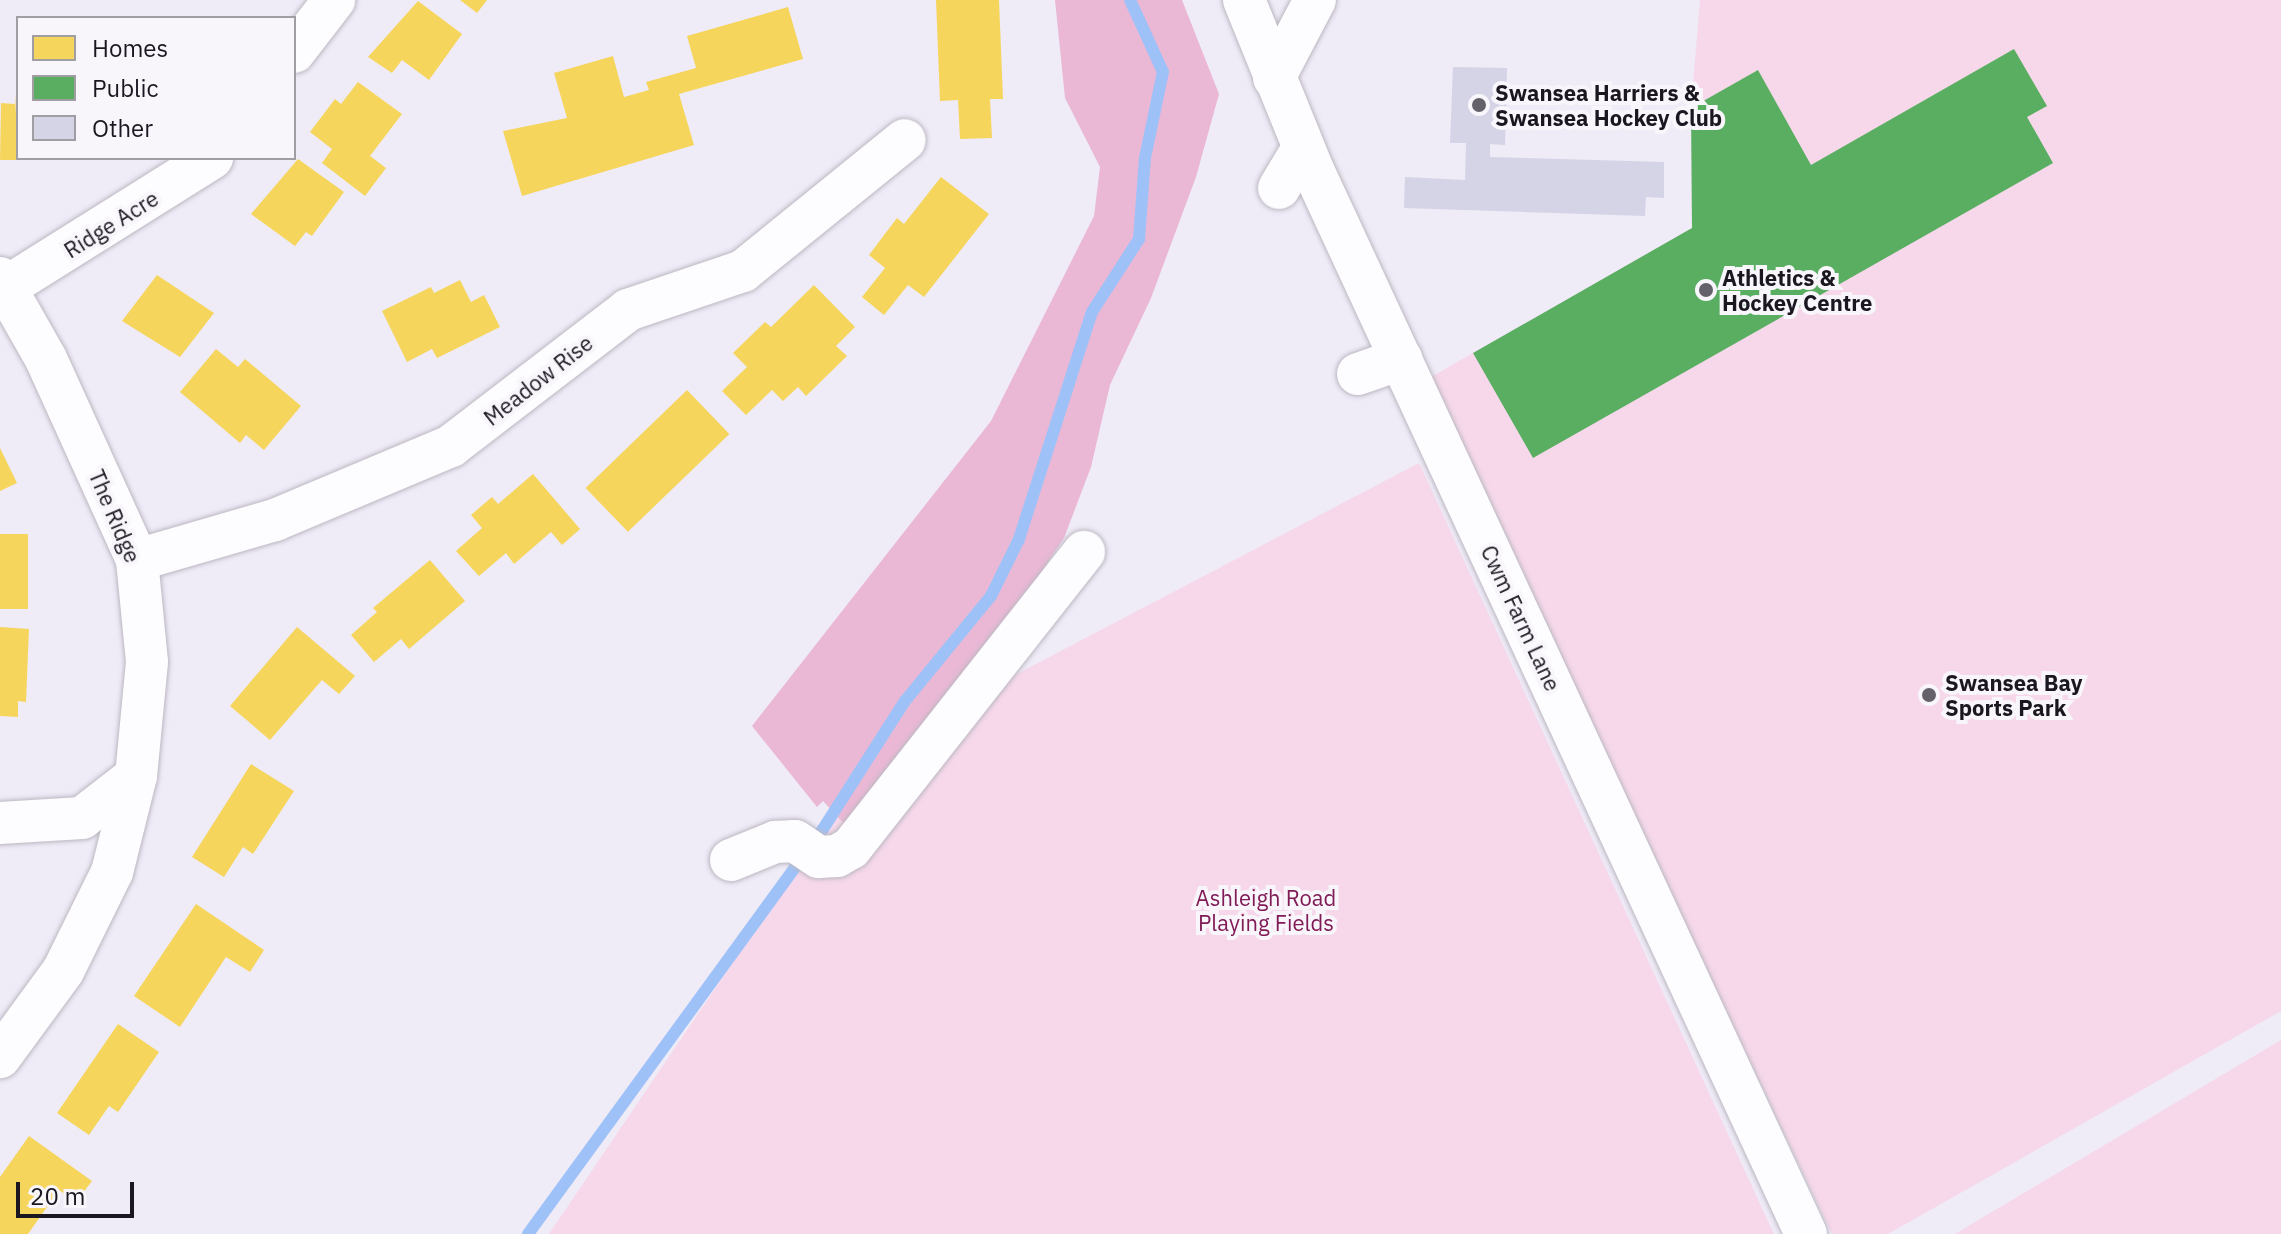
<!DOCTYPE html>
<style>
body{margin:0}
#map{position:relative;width:2281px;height:1234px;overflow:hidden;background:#efebf7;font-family:"IBM Plex Sans",sans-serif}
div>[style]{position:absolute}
.green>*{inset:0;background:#f6d8ea}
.forest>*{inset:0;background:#eab8d5}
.homes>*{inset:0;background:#f6d55c;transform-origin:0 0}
.public>*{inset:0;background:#5aae61}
.stream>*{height:12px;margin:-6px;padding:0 6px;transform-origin:6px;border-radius:6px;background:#9ec2f8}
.building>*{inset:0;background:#d4d4e6}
.roads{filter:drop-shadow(0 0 2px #bcb8c2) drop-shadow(0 0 2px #bcb8c2)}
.minor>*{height:42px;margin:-21px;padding:0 21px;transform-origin:21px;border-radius:21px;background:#fdfcfe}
.dots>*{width:22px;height:22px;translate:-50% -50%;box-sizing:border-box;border:4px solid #f8f6fb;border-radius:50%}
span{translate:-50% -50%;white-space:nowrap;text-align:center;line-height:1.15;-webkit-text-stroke:8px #f8f6fb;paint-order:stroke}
.poi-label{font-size:22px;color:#1b1720;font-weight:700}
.left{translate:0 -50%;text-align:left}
.street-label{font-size:22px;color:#1b1720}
.park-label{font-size:22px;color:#801b56}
.legend{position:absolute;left:16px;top:16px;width:280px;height:144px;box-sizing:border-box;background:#f8f6fb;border:2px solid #a09da3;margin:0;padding:10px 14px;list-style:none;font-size:24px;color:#1b1720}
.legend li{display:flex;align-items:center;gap:16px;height:40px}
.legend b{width:40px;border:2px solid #a09da3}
.scale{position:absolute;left:16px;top:1182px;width:118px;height:36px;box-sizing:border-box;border:4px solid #1b1720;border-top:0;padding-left:10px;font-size:24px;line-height:28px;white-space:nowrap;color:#1b1720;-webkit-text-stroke:6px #f8f6fb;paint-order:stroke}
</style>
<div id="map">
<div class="green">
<i style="clip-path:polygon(1700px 0,2281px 0,2281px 1011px,1888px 1234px,1832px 1234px,1426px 380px,1692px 228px,1691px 108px)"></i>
<i style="clip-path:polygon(1419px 463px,1774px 1234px,549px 1234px,823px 829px,956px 706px)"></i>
<i style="clip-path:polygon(2281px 1040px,2281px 1234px,1955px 1234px)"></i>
</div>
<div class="forest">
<i style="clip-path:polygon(1055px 0,1182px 0,1219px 94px,1196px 177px,1151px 298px,1110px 385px,1091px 467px,1064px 538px,861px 842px,823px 801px,817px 807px,752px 726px,991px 421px,1094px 216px,1100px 167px,1065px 98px)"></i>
</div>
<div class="homes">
<i style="clip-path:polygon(460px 0,487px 0,477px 13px)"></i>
<i style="clip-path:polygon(936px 0,999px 0,1003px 99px,990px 99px,992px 138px,960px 139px,958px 100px,940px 101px)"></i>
<i style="clip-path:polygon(418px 1px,462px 34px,429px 80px,402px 60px,392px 73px,368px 57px)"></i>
<i style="clip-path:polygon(788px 7px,803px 59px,679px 94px,694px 145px,522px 196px,503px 131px,567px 118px,554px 73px,613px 56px,624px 97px,649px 90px,646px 82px,696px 68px,687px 36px)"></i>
<i style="clip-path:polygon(358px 82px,402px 114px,370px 156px,386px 168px,365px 196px,322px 163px,332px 149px,310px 132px,335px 99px,341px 104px)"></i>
<i style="clip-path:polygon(15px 93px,18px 160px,0 160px,1px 103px,15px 104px)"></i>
<i style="clip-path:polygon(298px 159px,344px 192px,312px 236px,306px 232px,295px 246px,251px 214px)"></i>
<i style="clip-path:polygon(941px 177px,989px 214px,924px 297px,908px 285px,884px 315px,862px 297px,885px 268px,869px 255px,897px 218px,904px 224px)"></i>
<i style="clip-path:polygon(157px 275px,214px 313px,180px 357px,122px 321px)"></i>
<i style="clip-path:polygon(460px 280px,471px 302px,484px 295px,500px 327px,437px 358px,432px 349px,407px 362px,382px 311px,431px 287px,434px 293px)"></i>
<i style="clip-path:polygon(814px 285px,855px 327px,836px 346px,847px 356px,806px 396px,798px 387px,783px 401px,772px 390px,746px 415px,722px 391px,747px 367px,733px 353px,765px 322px,771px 327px)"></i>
<i style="clip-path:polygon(216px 349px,238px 367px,245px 359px,301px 406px,264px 450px,246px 435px,240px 443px,180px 392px)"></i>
<i style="left:687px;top:390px;width:61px;height:141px;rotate:46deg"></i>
<i style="clip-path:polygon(0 448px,17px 483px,0 491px)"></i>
<i style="clip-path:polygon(533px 474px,580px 529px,562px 545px,551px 532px,514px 564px,506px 553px,479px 576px,456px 551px,482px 528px,471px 515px,492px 497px,498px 504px)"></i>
<i style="left:0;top:534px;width:28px;height:75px"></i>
<i style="clip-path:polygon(430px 560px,465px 601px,409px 649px,401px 639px,374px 662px,351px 635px,377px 612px,373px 608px)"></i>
<i style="clip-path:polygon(0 627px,29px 629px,26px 702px,18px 701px,18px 717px,0 716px)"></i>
<i style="clip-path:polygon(297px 627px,355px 676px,339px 694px,322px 680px,270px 740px,230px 706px)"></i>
<i style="clip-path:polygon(251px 764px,294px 791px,253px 854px,243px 847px,224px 877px,192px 857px)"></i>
<i style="clip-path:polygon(196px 904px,264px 950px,250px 972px,226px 957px,180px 1027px,134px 996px)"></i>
<i style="clip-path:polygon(118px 1024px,159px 1052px,118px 1112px,109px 1106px,89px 1135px,57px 1113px)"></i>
<i style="clip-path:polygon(29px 1136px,92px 1181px,76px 1202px,59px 1190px,28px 1234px,0 1234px,0 1177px)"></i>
</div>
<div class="public">
<i style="clip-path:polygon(2014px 49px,2047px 106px,2027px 117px,2053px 163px,1533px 458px,1473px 353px,1692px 228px,1691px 108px,1758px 70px,1811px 165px)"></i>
</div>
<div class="stream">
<i style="left:528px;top:1234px;width:501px;rotate:-53.93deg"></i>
<i style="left:823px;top:829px;width:152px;rotate:-57.4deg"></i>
<i style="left:905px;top:701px;width:136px;rotate:-50.7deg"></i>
<i style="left:991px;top:596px;width:64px;rotate:-63.8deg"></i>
<i style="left:1019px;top:539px;width:238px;rotate:-72.2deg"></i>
<i style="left:1092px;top:312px;width:87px;rotate:-57.2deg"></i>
<i style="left:1139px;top:239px;width:81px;rotate:-85.8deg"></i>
<i style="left:1145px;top:158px;width:88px;rotate:-78.2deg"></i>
<i style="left:1163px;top:72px;width:79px;rotate:-114.6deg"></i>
</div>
<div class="building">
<i style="clip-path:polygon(1453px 67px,1507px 68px,1505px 145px,1490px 144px,1490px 157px,1664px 162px,1664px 198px,1646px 197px,1645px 216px,1404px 208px,1405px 177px,1465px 180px,1466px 143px,1450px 143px)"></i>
</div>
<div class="roads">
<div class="minor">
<i style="left:1244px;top:0;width:186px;rotate:67.9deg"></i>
<i style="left:1314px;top:172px;width:1170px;rotate:65.14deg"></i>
<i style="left:294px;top:52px;width:66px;rotate:-52.4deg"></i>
<i style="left:1274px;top:78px;width:88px;rotate:-62.3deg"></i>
<i style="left:1279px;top:188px;width:47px;rotate:-59deg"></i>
<i style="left:0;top:278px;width:93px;rotate:60.4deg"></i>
<i style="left:46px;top:359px;width:221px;rotate:65.6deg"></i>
<i style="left:137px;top:560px;width:102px;rotate:84.4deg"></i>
<i style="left:147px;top:662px;width:115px;rotate:95.5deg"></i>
<i style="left:8px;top:286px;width:241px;rotate:-32.1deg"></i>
<i style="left:1358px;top:374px;width:46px;rotate:-19.2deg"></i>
<i style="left:137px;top:560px;width:144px;rotate:-16.2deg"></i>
<i style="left:275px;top:520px;width:191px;rotate:-22.8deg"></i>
<i style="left:451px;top:446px;width:223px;rotate:-37.5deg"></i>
<i style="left:628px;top:310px;width:121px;rotate:-18.7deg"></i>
<i style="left:743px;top:271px;width:208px;rotate:-39deg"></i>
<i style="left:0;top:823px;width:82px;rotate:-3.5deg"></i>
<i style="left:82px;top:818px;width:68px;rotate:-37.9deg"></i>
<i style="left:136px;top:776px;width:99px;rotate:104deg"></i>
<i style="left:112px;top:872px;width:110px;rotate:116.3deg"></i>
<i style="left:63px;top:971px;width:107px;rotate:126.2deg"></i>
<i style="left:731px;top:860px;width:48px;rotate:-22.2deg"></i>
<i style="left:775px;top:842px;width:20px;rotate:-3deg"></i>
<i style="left:795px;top:841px;width:29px;rotate:34deg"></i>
<i style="left:819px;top:857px;width:18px;rotate:-3deg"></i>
<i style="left:837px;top:856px;width:16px;rotate:-30deg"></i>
<i style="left:851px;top:848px;width:377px;rotate:-51.8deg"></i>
</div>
</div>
<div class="dots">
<i style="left:1479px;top:105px;background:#65616b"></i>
<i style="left:1706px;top:290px;background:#65616b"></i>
<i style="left:1929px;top:695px;background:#65616b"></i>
</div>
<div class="poi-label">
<span class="left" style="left:1495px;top:105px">Swansea Harriers &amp;<br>Swansea Hockey Club</span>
<span class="left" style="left:1722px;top:290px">Athletics &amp;<br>Hockey Centre</span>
<span class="left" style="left:1945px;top:695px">Swansea Bay<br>Sports Park</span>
</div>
<div class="street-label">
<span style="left:111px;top:224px;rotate:-32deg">Ridge Acre</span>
<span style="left:538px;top:380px;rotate:-38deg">Meadow Rise</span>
<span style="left:115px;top:516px;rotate:67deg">The Ridge</span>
<span style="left:1521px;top:618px;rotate:65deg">Cwm Farm Lane</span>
</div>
<div class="park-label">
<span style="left:1266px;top:910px">Ashleigh Road<br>Playing Fields</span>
</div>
<ul class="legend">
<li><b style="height:22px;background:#f6d55c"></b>Homes</li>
<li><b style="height:22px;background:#5aae61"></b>Public</li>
<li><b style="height:22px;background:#d4d4e6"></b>Other</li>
</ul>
<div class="scale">20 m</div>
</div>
